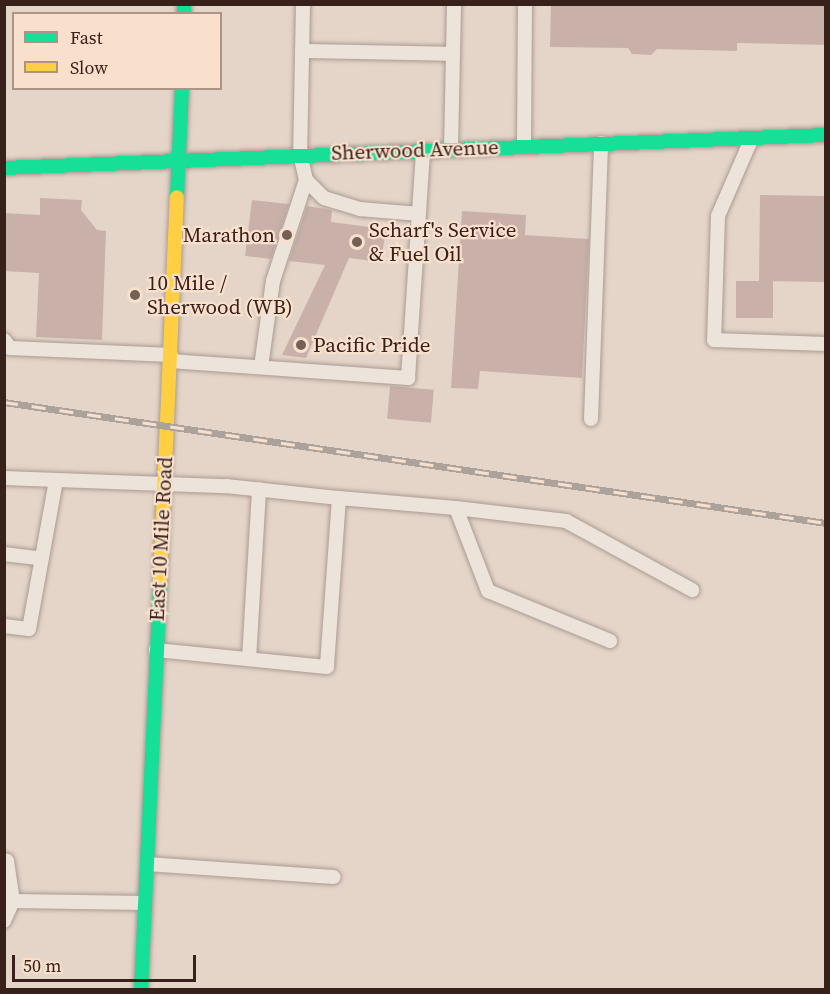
<!DOCTYPE html>
<style>
body{margin:0}
#map{position:relative;width:830px;height:994px;overflow:hidden;background:#e5d5c9;font-family:"Source Serif 4",serif}
div>[style]{position:absolute}
.building>*{inset:0;background:#c9b1aa;transform-origin:0 0}
.roads{filter:drop-shadow(0 0 2px #aa9b93) drop-shadow(0 0 2px #aa9b93)}
.lane>*{height:14px;margin:-7px;padding:0 7px;transform-origin:7px;border-radius:7px;background:#ece3db}
.fast>*{height:14px;margin:-7px;padding:0 7px;transform-origin:7px;border-radius:7px;background:#16e098}
.slow>*{height:14px;margin:-7px;padding:0 7px;transform-origin:7px;border-radius:7px;background:#ffcf43}
.rail>*{height:7px;margin-top:-3.5px;transform-origin:0;background:repeating-linear-gradient(90deg,#f8e0cd 0 14px,#aba29c 0 28px);box-sizing:border-box;border-block:2px solid #aba29c}
.dots>*{width:16px;height:16px;translate:-50% -50%;box-sizing:border-box;border:3px solid #f8e0cd;border-radius:50%}
span{translate:-50% -50%;white-space:nowrap;text-align:center;line-height:1.15;-webkit-text-stroke:4.5px #f8e0cd;paint-order:stroke}
.street-label{font-size:21px;color:#38211b}
.poi-label{font-size:21px;color:#38211b}
.left{translate:0 -50%;text-align:left}
.right{translate:-100% -50%;text-align:right}
.frame{position:absolute;inset:0;border:6px solid #38211b;pointer-events:none}
.legend{position:absolute;left:12px;top:12px;width:210px;height:78px;box-sizing:border-box;background:#f8e0cd;border:2px solid #ab9486;margin:0;padding:8px 10px;list-style:none;font-size:18px;color:#38211b}
.legend li{display:flex;align-items:center;gap:12px;height:30px}
.legend b{width:30px;border:2px solid #ab9486}
.scale{position:absolute;left:12px;top:955px;width:184px;height:27px;box-sizing:border-box;border:3px solid #38211b;border-top:0;padding-left:8px;font-size:18px;line-height:21px;white-space:nowrap;color:#38211b;-webkit-text-stroke:4px #f8e0cd;paint-order:stroke}
</style>
<div id="map">
<div class="building">
<i style="clip-path:polygon(551px 4px,825px 4px,825px 45px,737px 43px,737px 51px,657px 49px,651px 55px,632px 54px,628px 48px,550px 47px)"></i>
<i style="clip-path:polygon(760px 195px,825px 196px,825px 282px,764px 281px,773px 281px,773px 318px,736px 318px,736px 281px,759px 281px)"></i>
<i style="clip-path:polygon(40px 198px,82px 200px,81px 210px,97px 230px,106px 231px,102px 340px,36px 337px,39px 273px,4px 271px,4px 213px,40px 215px)"></i>
<i style="clip-path:polygon(252px 200px,289px 204px,271px 259px,245px 256px)"></i>
<i style="clip-path:polygon(307px 206px,332px 210px,331px 222px,386px 229px,381px 262px,349px 258px,306px 358px,282px 355px,325px 265px,289px 261px)"></i>
<i style="clip-path:polygon(462px 211px,526px 215px,525px 235px,589px 239px,582px 378px,480px 371px,478px 389px,451px 388px)"></i>
<i style="left:390px;top:386px;width:44px;height:33px;rotate:5deg"></i>
</div>
<div class="roads">
<div class="lane">
<i style="left:303px;top:4px;width:150px;rotate:91.1deg"></i>
<i style="left:300px;top:154px;width:27px;rotate:77deg"></i>
<i style="left:306px;top:180px;width:25px;rotate:45deg"></i>
<i style="left:324px;top:198px;width:38px;rotate:17deg"></i>
<i style="left:360px;top:209px;width:59px;rotate:4.8deg"></i>
<i style="left:302px;top:51px;width:151px;rotate:1.1deg"></i>
<i style="left:751px;top:140px;width:83px;rotate:113.5deg"></i>
<i style="left:718px;top:216px;width:124px;rotate:91.8deg"></i>
<i style="left:714px;top:340px;width:112px;rotate:2deg"></i>
<i style="left:524px;top:146px;width:142px;rotate:-89.6deg"></i>
<i style="left:451px;top:149px;width:145px;rotate:-88.8deg"></i>
<i style="left:4px;top:340px;width:10px;rotate:53deg"></i>
<i style="left:10px;top:348px;width:161px;rotate:2.5deg"></i>
<i style="left:170px;top:361px;width:239px;rotate:4.1deg"></i>
<i style="left:408px;top:378px;width:227px;rotate:-86.2deg"></i>
<i style="left:261px;top:367px;width:87px;rotate:-82.1deg"></i>
<i style="left:273px;top:281px;width:106px;rotate:-71.9deg"></i>
<i style="left:591px;top:419px;width:276px;rotate:-87.9deg"></i>
<i style="left:4px;top:478px;width:222px;rotate:2.1deg"></i>
<i style="left:226px;top:486px;width:114px;rotate:6.1deg"></i>
<i style="left:339px;top:498px;width:169px;rotate:94.1deg"></i>
<i style="left:327px;top:667px;width:172px;rotate:-174.3deg"></i>
<i style="left:339px;top:498px;width:117px;rotate:4.9deg"></i>
<i style="left:456px;top:508px;width:89px;rotate:68.9deg"></i>
<i style="left:488px;top:591px;width:132px;rotate:22.3deg"></i>
<i style="left:456px;top:508px;width:111px;rotate:6.7deg"></i>
<i style="left:566px;top:521px;width:144px;rotate:28.7deg"></i>
<i style="left:4px;top:554px;width:38px;rotate:7deg"></i>
<i style="left:4px;top:626px;width:25px;rotate:7deg"></i>
<i style="left:29px;top:629px;width:151px;rotate:-79.7deg"></i>
<i style="left:249px;top:659px;width:170px;rotate:-86.6deg"></i>
<i style="left:4px;top:860px;width:3px;rotate:18deg"></i>
<i style="left:7px;top:861px;width:40px;rotate:81.5deg"></i>
<i style="left:147px;top:864px;width:187px;rotate:4deg"></i>
<i style="left:4px;top:921px;width:22px;rotate:-66deg"></i>
<i style="left:13px;top:901px;width:132px;rotate:0.9deg"></i>
</div>
<div class="fast">
<i style="left:184px;top:4px;width:10px;rotate:90deg"></i>
<i style="left:4px;top:168px;width:823px;rotate:-2.3deg"></i>
<i style="left:177px;top:197px;width:109px;rotate:-87.4deg"></i>
<i style="left:141px;top:990px;width:408px;rotate:-87.3deg"></i>
</div>
<div class="slow">
<i style="left:160px;top:582px;width:385px;rotate:-87.5deg"></i>
</div>
</div>
<div class="rail">
<i style="left:4px;top:402px;width:831px;rotate:8.37deg"></i>
</div>
<div class="dots">
<i style="left:287px;top:235px;background:#756058"></i>
<i style="left:357px;top:242px;background:#756058"></i>
<i style="left:135px;top:295px;background:#756058"></i>
<i style="left:301px;top:345px;background:#756058"></i>
</div>
<div class="street-label">
<span style="left:415px;top:150px;rotate:-2deg">Sherwood Avenue</span>
<span style="left:161px;top:539px;rotate:-87deg">East 10 Mile Road</span>
</div>
<div class="poi-label">
<span class="left" style="left:369px;top:242px">Scharf's Service<br>&amp; Fuel Oil</span>
<span class="right" style="left:275px;top:235px">Marathon</span>
<span class="left" style="left:147px;top:295px">10 Mile /<br>Sherwood (WB)</span>
<span class="left" style="left:313px;top:345px">Pacific Pride</span>
</div>
<div class="frame"></div>
<ul class="legend">
<li><b style="height:8px;background:#16e098"></b>Fast</li>
<li><b style="height:8px;background:#ffcf43"></b>Slow</li>
</ul>
<div class="scale">50 m</div>
</div>
